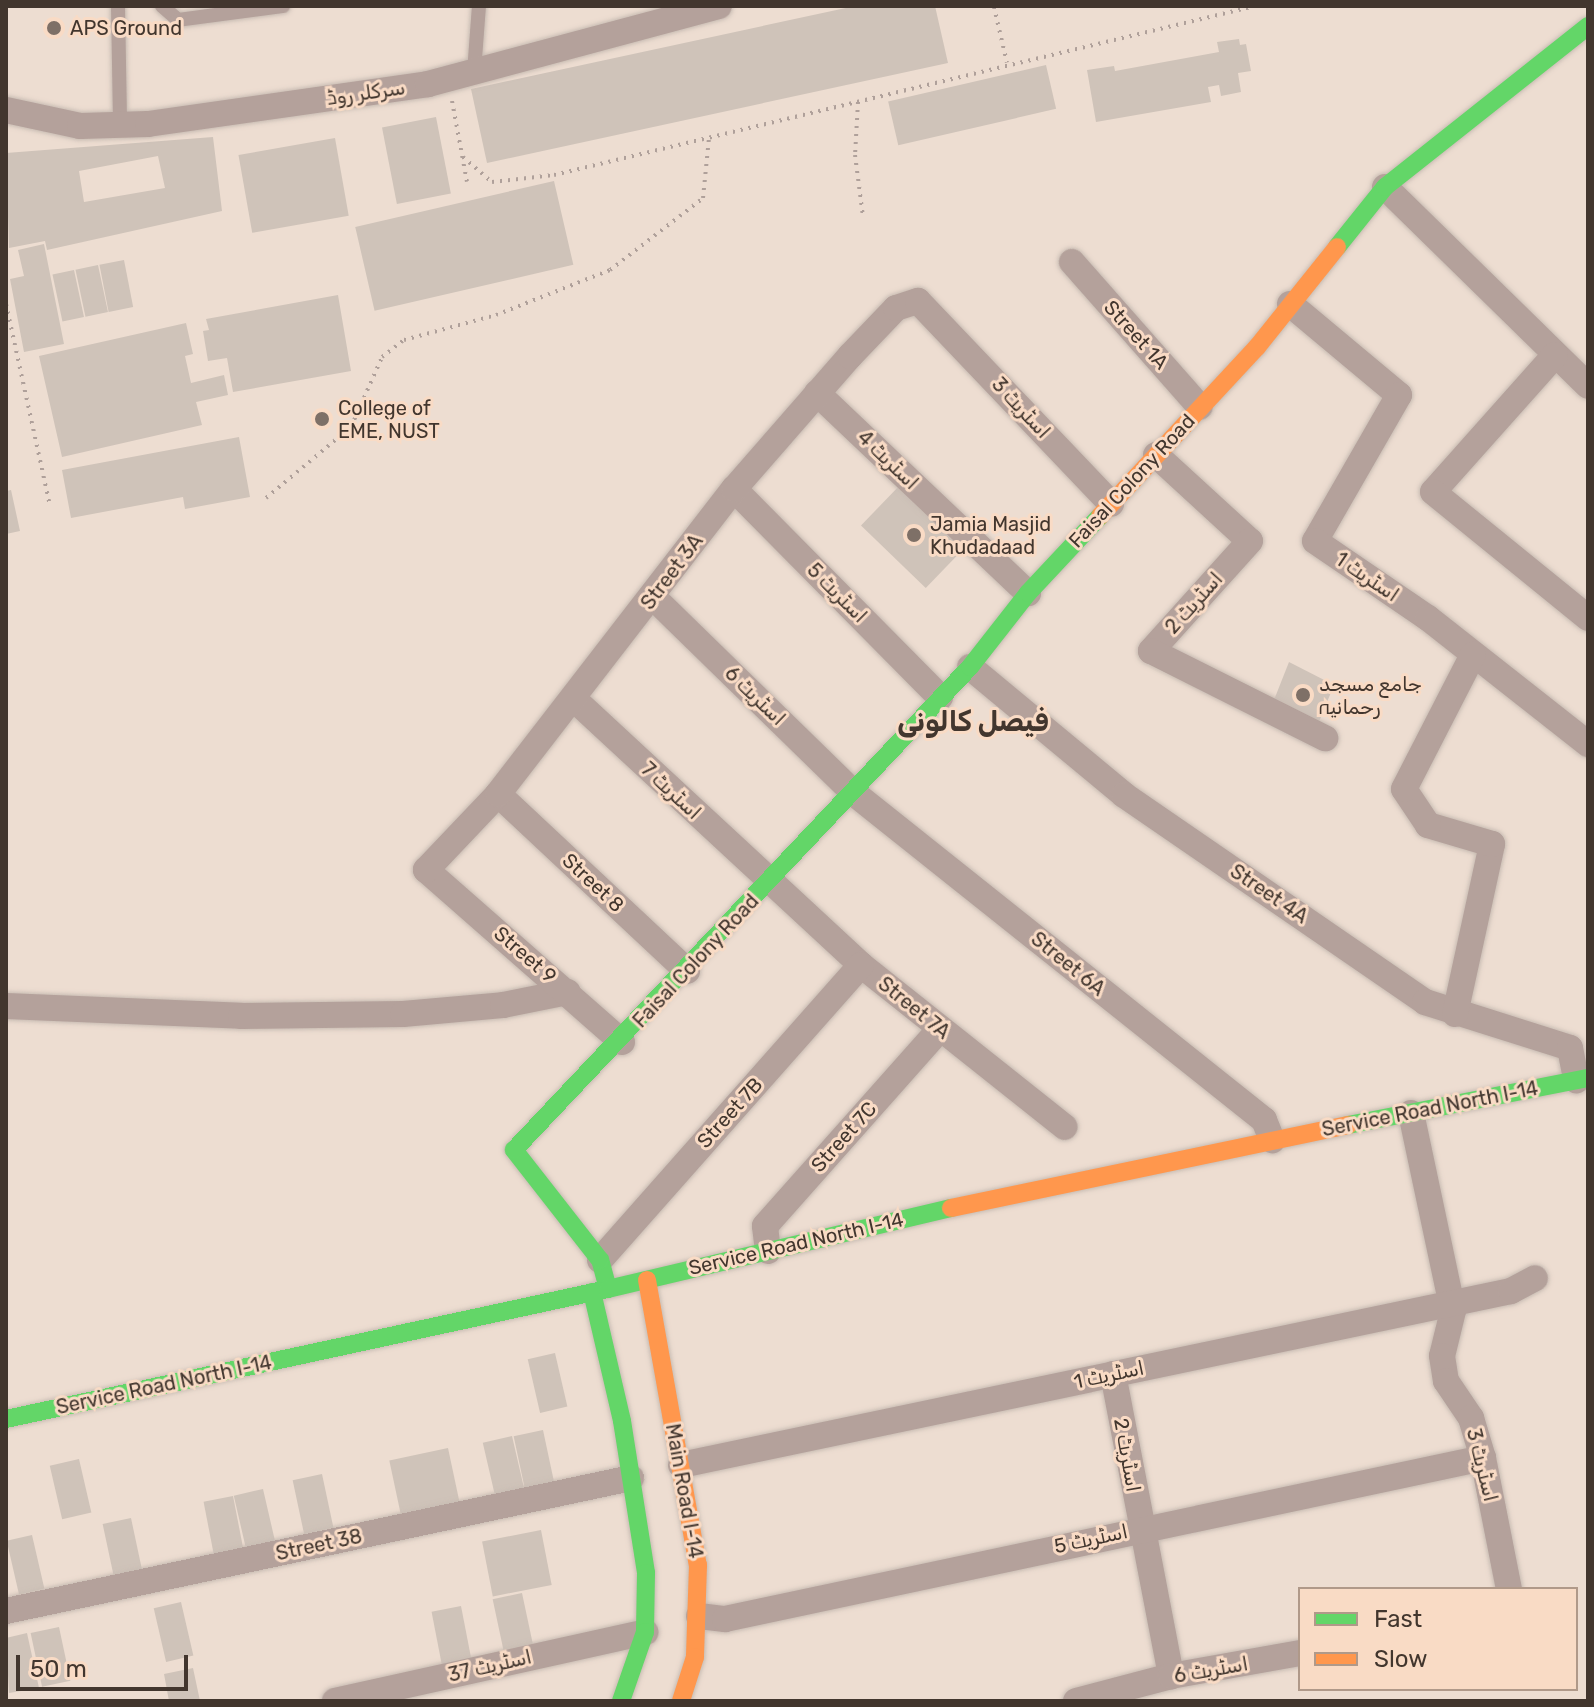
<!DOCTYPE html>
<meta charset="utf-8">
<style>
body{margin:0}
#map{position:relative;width:1594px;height:1707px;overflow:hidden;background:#edddd1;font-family:Rubik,Cairo,sans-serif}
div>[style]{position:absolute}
.building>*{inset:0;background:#cfc3b9;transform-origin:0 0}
.path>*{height:4px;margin-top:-2px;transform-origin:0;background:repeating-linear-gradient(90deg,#afa09a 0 2px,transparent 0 8px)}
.roads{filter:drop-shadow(0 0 2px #c8bcb3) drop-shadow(0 0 2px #c8bcb3)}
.lane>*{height:14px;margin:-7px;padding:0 7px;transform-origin:7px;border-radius:7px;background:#b4a19b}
.street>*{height:26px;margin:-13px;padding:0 13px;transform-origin:13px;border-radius:13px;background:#b4a19b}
.fast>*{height:18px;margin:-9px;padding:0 9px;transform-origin:9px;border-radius:9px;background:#63d668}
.slow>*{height:18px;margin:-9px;padding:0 9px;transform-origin:9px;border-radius:9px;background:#ff974d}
.dots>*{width:22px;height:22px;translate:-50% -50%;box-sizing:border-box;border:4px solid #f9dbc5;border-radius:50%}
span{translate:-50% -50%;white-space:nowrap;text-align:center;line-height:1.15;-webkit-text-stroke:6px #f9dbc5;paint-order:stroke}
.poi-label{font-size:20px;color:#42362e}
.left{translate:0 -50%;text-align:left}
.street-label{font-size:20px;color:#42362e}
.district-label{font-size:28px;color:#42362e;font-weight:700}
.frame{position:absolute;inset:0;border:8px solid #42362e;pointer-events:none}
.legend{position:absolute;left:1298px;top:1587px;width:280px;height:104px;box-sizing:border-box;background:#f9dbc5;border:2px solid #b09989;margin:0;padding:10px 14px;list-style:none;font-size:24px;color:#42362e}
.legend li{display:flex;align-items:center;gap:16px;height:40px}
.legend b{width:40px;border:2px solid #b09989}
.scale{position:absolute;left:16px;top:1655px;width:172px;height:36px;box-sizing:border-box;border:4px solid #42362e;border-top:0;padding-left:10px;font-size:24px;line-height:28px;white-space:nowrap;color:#42362e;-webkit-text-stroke:6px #f9dbc5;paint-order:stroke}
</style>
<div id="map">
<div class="building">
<i style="clip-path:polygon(855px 6px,935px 6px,948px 63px,487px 163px,471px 89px)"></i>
<i style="clip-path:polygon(1239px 39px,1240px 45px,1246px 44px,1251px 71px,1238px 73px,1241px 92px,1221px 96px,1219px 85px,1208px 87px,1211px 102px,1096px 122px,1087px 70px,1114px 66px,1115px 71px,1219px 52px,1217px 42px)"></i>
<i style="left:1046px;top:65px;width:45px;height:162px;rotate:77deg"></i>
<i style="left:436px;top:117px;width:78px;height:55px;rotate:79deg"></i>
<i style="clip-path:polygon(evenodd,213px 137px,222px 211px,47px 250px,45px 241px,9px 248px,6px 153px,213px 137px,158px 156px,165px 188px,84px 202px,79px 171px,158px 156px)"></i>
<i style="left:335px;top:138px;width:79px;height:98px;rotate:80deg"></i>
<i style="left:554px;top:181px;width:86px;height:204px;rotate:77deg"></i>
<i style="clip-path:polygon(44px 244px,64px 344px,24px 352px,10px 279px,24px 276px,18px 250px)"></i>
<i style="left:124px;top:260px;width:48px;height:25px;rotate:79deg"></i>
<i style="left:98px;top:265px;width:48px;height:23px;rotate:78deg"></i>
<i style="left:74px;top:270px;width:48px;height:22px;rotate:78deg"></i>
<i style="clip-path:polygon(338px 295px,351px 371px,233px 392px,227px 358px,208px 361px,203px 331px,209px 330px,206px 319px)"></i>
<i style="clip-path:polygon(186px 323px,193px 354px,185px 356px,191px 383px,224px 375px,228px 395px,196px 402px,202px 425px,62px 457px,39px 356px)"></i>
<i style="clip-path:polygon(239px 437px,250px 497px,185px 509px,183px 497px,71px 518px,62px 470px)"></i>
<i style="left:902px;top:483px;width:90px;height:59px;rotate:44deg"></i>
<i style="clip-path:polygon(11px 490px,20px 531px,6px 534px,6px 491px)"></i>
<i style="clip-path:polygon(1289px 662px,1334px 685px,1316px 729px,1272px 705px)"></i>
<i style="left:555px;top:1353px;width:55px;height:28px;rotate:77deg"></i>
<i style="left:543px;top:1430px;width:56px;height:30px;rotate:78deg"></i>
<i style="left:512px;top:1436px;width:55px;height:30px;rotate:77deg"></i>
<i style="left:448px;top:1448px;width:55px;height:60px;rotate:78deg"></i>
<i style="left:79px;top:1459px;width:55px;height:30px;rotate:77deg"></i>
<i style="left:322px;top:1474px;width:55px;height:30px;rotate:78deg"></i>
<i style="left:263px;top:1489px;width:55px;height:30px;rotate:77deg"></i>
<i style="left:233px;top:1496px;width:56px;height:30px;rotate:79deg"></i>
<i style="left:131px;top:1518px;width:55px;height:29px;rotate:78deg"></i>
<i style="left:541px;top:1530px;width:56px;height:60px;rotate:79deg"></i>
<i style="left:32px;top:1535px;width:55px;height:26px;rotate:77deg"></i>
<i style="left:522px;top:1593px;width:56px;height:30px;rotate:78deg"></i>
<i style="left:181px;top:1602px;width:55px;height:28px;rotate:77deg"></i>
<i style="left:461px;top:1606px;width:56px;height:30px;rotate:79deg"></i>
<i style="left:59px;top:1627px;width:55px;height:29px;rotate:78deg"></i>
<i style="clip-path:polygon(27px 1633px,39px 1688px,9px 1693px,6px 1638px)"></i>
<i style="clip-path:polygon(193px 1668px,200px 1701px,169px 1701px,164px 1674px)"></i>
</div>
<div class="path">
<i style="left:994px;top:7px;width:57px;rotate:76.9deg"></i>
<i style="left:452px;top:101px;width:82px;rotate:79.5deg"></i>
<i style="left:858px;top:102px;width:53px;rotate:93.2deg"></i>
<i style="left:855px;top:155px;width:63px;rotate:82.6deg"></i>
<i style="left:463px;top:157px;width:38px;rotate:41deg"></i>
<i style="left:492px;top:182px;width:62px;rotate:-6.4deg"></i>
<i style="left:554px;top:175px;width:717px;rotate:-13.55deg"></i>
<i style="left:6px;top:304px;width:203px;rotate:77.7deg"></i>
<i style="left:266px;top:498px;width:111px;rotate:-39.9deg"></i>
<i style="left:351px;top:427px;width:77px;rotate:-66.1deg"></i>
<i style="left:382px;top:357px;width:28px;rotate:-38deg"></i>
<i style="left:404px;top:340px;width:95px;rotate:-15.2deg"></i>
<i style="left:496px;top:315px;width:123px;rotate:-21.5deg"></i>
<i style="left:610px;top:270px;width:118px;rotate:-37.7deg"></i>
<i style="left:703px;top:198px;width:60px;rotate:-84.3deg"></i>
</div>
<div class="roads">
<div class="lane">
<i style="left:118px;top:6px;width:119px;rotate:89deg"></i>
<i style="left:162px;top:6px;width:21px;rotate:41deg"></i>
<i style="left:178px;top:20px;width:106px;rotate:-7.6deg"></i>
<i style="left:474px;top:72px;width:66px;rotate:-85.7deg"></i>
</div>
<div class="street">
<i style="left:6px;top:110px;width:76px;rotate:12.2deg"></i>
<i style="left:80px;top:126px;width:68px;rotate:-1.7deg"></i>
<i style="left:148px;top:124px;width:283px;rotate:-8.1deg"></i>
<i style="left:428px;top:84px;width:301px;rotate:-15deg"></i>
<i style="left:1385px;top:187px;width:284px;rotate:44.4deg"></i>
<i style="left:1072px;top:262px;width:193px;rotate:48.6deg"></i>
<i style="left:1290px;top:304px;width:142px;rotate:39.9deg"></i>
<i style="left:1399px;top:395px;width:168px;rotate:119.9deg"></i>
<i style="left:1315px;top:541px;width:137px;rotate:34.3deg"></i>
<i style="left:1428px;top:618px;width:204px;rotate:38.2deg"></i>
<i style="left:1555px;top:355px;width:183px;rotate:131.7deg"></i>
<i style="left:1433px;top:492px;width:200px;rotate:39.1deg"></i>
<i style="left:817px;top:393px;width:291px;rotate:43.5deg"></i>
<i style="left:1156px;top:455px;width:127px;rotate:42.5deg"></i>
<i style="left:1250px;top:541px;width:148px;rotate:132deg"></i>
<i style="left:1151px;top:651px;width:195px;rotate:26.6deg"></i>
<i style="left:734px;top:489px;width:293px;rotate:45.3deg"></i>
<i style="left:654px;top:598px;width:281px;rotate:44.3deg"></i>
<i style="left:855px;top:794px;width:523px;rotate:38.56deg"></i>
<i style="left:1264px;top:1120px;width:22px;rotate:68deg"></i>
<i style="left:970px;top:667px;width:200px;rotate:39.7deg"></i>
<i style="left:1124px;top:795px;width:365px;rotate:34.5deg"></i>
<i style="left:1425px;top:1002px;width:152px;rotate:17.6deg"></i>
<i style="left:1570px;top:1048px;width:33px;rotate:79deg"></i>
<i style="left:575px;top:700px;width:390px;rotate:42.8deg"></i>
<i style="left:861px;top:965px;width:260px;rotate:38.5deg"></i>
<i style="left:498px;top:794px;width:259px;rotate:43.1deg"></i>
<i style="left:6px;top:1006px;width:235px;rotate:2.4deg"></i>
<i style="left:241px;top:1016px;width:162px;rotate:-0.7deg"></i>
<i style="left:403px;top:1014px;width:100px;rotate:-5.1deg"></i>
<i style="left:503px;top:1005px;width:66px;rotate:-11.3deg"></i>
<i style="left:1455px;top:1014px;width:174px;rotate:-77.7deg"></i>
<i style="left:1492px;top:844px;width:67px;rotate:-163.5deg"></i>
<i style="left:1428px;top:825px;width:43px;rotate:-123.7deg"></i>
<i style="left:1404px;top:789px;width:151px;rotate:-62.8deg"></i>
<i style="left:622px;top:1042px;width:261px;rotate:-138.7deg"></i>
<i style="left:426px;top:870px;width:105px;rotate:-46.5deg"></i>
<i style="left:498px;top:794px;width:386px;rotate:-52.3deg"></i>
<i style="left:734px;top:489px;width:176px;rotate:-48.9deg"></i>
<i style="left:850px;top:356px;width:66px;rotate:-46.2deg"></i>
<i style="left:896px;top:308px;width:23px;rotate:-18deg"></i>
<i style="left:918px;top:301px;width:280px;rotate:46.4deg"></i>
<i style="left:1411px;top:1113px;width:202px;rotate:78deg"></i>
<i style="left:1453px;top:1311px;width:46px;rotate:103.7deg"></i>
<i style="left:1442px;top:1356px;width:25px;rotate:81deg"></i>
<i style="left:1446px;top:1381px;width:45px;rotate:56deg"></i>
<i style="left:1471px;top:1418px;width:42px;rotate:73.3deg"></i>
<i style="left:1483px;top:1458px;width:134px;rotate:78.8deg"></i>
<i style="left:768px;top:1251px;width:25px;rotate:-97deg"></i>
<i style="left:765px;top:1226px;width:264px;rotate:-48.4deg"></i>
<i style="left:600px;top:1260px;width:394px;rotate:-48.5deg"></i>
<i style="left:1113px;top:1374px;width:308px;rotate:79.1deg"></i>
<i style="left:681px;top:1465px;width:848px;rotate:-11.84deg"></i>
<i style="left:1511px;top:1291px;width:27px;rotate:-28deg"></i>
<i style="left:6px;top:1611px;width:639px;rotate:-12.01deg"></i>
<i style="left:699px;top:1616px;width:26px;rotate:7deg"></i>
<i style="left:725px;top:1619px;width:775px;rotate:-11.99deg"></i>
<i style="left:335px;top:1701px;width:318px;rotate:-12.5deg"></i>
<i style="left:1076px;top:1701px;width:98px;rotate:-14.7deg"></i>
<i style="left:1171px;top:1676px;width:131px;rotate:-10.1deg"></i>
</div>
<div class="fast">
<i style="left:1337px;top:247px;width:77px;rotate:-51.3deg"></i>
<i style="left:1385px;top:187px;width:259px;rotate:-38.4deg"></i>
<i style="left:1348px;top:1125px;width:245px;rotate:-11.1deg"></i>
<i style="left:608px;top:1289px;width:30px;rotate:-105deg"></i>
<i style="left:600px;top:1260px;width:140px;rotate:-128deg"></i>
<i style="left:514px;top:1150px;width:664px;rotate:-46.65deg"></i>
<i style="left:970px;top:667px;width:94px;rotate:-51.9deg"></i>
<i style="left:1028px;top:593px;width:105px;rotate:-46.9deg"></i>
<i style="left:592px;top:1292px;width:132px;rotate:76.9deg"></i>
<i style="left:622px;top:1421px;width:154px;rotate:81deg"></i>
<i style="left:646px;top:1573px;width:59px;rotate:91deg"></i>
<i style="left:645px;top:1632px;width:73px;rotate:109.2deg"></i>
<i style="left:6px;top:1419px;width:616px;rotate:-12.19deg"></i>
<i style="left:608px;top:1289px;width:352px;rotate:-13.3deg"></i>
</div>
<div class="slow">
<i style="left:1100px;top:516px;width:231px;rotate:-47.1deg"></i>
<i style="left:1257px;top:347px;width:128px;rotate:-51.3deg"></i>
<i style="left:951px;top:1208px;width:406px;rotate:-11.8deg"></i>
<i style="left:647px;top:1280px;width:290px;rotate:79.9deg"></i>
<i style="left:698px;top:1565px;width:92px;rotate:91.9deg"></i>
<i style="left:695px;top:1657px;width:46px;rotate:107.7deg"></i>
</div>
</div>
<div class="dots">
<i style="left:54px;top:28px;background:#7e7067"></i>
<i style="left:322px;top:419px;background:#7e7067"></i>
<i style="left:914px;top:535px;background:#7e7067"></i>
<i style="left:1303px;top:695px;background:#7e7067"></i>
</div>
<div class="poi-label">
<span class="left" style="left:70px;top:28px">APS Ground</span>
<span class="left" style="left:338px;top:420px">College of<br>EME, NUST</span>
<span class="left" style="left:930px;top:536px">Jamia Masjid<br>Khudadaad</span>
<span class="left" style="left:1319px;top:696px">جامع مسجد<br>رحمانیہ</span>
</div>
<div class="street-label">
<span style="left:366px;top:93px;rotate:-8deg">سرکلر روڈ</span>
<span style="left:1136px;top:335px;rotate:48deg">Street 1A</span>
<span style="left:1021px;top:408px;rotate:47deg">اسٹریٹ 3</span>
<span style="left:888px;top:460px;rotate:44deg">اسٹریٹ 4</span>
<span style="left:1132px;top:481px;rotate:-47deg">Faisal Colony Road</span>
<span style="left:672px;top:572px;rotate:-53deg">Street 3A</span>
<span style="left:1367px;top:577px;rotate:34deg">اسٹریٹ 1</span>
<span style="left:837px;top:593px;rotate:45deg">اسٹریٹ 5</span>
<span style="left:1194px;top:603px;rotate:-48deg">اسٹریٹ 2</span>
<span style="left:755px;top:696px;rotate:44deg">اسٹریٹ 6</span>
<span style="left:671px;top:791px;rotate:43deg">اسٹریٹ 7</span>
<span style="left:593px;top:883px;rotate:43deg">Street 8</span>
<span style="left:1269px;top:894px;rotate:34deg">Street 4A</span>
<span style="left:525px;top:955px;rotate:41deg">Street 9</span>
<span style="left:696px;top:961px;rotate:-47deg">Faisal Colony Road</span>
<span style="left:1068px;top:964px;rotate:39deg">Street 6A</span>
<span style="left:914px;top:1008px;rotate:39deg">Street 7A</span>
<span style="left:1430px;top:1109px;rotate:-11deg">Service Road North I-14</span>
<span style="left:730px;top:1113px;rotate:-48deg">Street 7B</span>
<span style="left:844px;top:1137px;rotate:-48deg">Street 7C</span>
<span style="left:796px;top:1244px;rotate:-13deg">Service Road North I-14</span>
<span style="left:1109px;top:1375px;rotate:-12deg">اسٹریٹ 1</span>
<span style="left:164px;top:1385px;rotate:-12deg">Service Road North I-14</span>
<span style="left:1127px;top:1455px;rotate:80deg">اسٹریٹ 2</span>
<span style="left:1482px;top:1465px;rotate:76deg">اسٹریٹ 3</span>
<span style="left:684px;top:1491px;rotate:80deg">Main Road I-14</span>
<span style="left:1091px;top:1539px;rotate:-12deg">اسٹریٹ 5</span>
<span style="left:319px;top:1545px;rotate:-12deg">Street 38</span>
<span style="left:490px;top:1666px;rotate:-13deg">اسٹریٹ 37</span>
<span style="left:1211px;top:1670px;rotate:-10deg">اسٹریٹ 6</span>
</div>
<div class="district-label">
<span style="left:973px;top:722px">فیصل کالونی</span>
</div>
<div class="frame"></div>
<ul class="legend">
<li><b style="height:10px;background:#63d668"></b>Fast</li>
<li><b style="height:10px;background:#ff974d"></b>Slow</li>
</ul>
<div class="scale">50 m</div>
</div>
